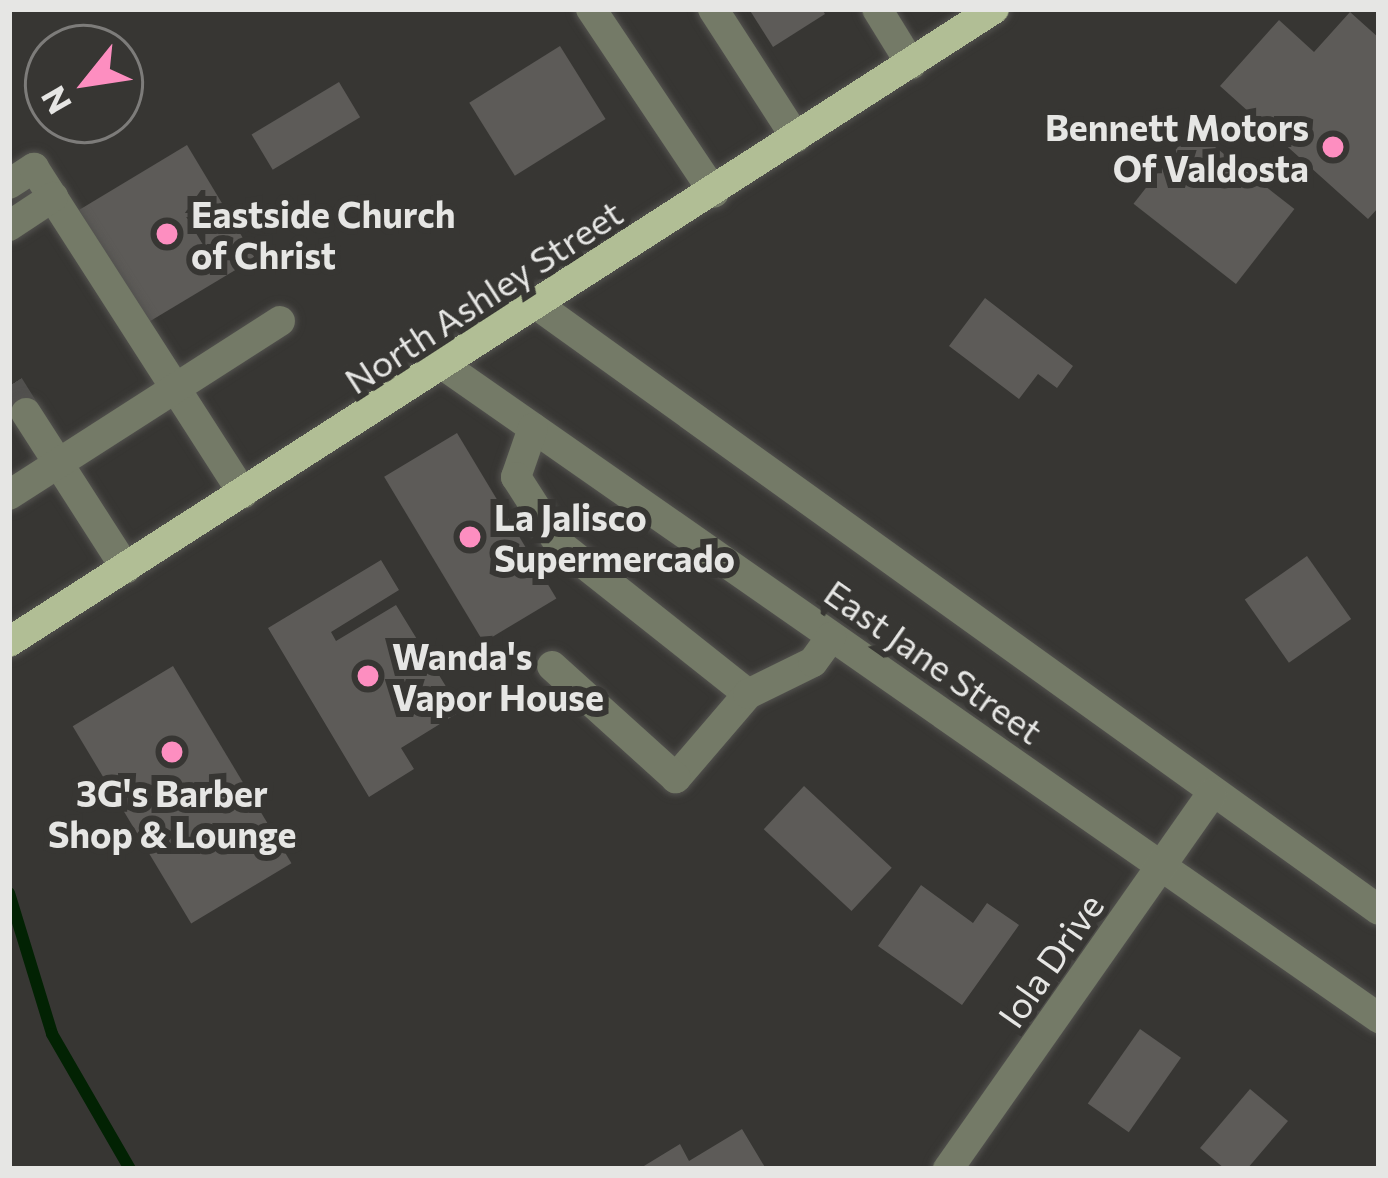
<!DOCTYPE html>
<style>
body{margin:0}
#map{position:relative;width:1388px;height:1178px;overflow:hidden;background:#373633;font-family:Commissioner,sans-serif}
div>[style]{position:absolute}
.stream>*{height:12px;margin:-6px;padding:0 6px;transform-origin:6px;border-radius:6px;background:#022203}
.building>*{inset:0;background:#5d5b58;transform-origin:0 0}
.minor-tunnel>*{height:30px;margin-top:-15px;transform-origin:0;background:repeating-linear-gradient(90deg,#51504e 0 30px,transparent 0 45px)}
.roads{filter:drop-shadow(0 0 3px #53524f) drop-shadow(0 0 3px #53524f)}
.minor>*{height:30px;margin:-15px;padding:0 15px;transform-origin:15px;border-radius:15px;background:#747a67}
.major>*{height:30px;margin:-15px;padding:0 15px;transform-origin:15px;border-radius:15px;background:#b1be95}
.dots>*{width:33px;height:33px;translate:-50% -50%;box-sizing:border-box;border:6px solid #373633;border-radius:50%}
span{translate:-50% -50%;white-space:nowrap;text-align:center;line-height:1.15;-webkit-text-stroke:12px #373633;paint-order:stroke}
.poi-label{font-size:36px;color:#e6e6e4;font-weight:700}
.right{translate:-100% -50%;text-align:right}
.left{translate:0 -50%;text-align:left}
.street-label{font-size:36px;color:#e6e6e4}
.frame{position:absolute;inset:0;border:12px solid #e6e6e4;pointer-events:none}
.north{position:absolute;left:24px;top:24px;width:120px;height:120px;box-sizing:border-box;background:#373633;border:3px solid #7d7c7a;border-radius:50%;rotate:240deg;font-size:33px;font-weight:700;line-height:48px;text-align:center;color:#e6e6e4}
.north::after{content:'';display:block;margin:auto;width:42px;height:54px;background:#fd8ec0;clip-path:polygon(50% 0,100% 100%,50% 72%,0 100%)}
</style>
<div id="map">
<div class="stream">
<i style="left:9px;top:893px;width:147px;rotate:73deg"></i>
<i style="left:52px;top:1034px;width:156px;rotate:60deg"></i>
</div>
<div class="building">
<i style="clip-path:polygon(749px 9px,822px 9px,825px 14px,773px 47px)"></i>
<i style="clip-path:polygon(1350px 12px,1379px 38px,1379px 207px,1368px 219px,1220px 86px,1279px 20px,1314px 52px)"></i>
<i style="left:560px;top:46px;width:86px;height:107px;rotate:58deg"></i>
<i style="left:339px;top:82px;width:41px;height:102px;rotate:59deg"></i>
<i style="left:1192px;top:129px;width:130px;height:95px;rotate:38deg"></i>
<i style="left:187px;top:145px;width:132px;height:126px;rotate:59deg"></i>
<i style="clip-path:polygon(985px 298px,1073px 366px,1057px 388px,1038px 374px,1019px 399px,949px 346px)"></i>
<i style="left:457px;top:433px;width:193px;height:85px;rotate:59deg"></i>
<i style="left:1307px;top:556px;width:77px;height:76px;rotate:55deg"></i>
<i style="clip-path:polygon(381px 560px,399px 590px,331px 632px,336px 641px,396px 605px,461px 711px,401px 748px,414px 769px,369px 797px,268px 628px)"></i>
<i style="left:173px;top:666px;width:230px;height:117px;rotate:59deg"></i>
<i style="left:804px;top:786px;width:120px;height:59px;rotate:43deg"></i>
<i style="clip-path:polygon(921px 885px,973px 923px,987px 903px,1019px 925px,962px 1005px,878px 946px)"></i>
<i style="left:1140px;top:1029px;width:50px;height:91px;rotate:35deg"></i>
<i style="clip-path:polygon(1250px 1089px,1288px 1121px,1247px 1169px,1225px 1169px,1200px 1148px)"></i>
<i style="clip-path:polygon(742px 1129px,766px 1169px,639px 1169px,680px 1144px,689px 1161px)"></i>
</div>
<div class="minor-tunnel">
<i style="left:9px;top:386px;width:32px;rotate:58deg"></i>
</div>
<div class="roads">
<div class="minor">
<i style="left:591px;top:9px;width:221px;rotate:56.2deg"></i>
<i style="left:713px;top:9px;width:153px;rotate:57.2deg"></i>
<i style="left:877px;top:9px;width:65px;rotate:58.3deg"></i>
<i style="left:9px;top:184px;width:30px;rotate:-33deg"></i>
<i style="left:34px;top:168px;width:387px;rotate:57.3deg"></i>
<i style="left:9px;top:226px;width:53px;rotate:-33.4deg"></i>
<i style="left:540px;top:307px;width:1033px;rotate:35.71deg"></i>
<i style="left:446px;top:367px;width:1138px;rotate:34.91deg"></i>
<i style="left:26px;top:413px;width:185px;rotate:57.3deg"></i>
<i style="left:533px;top:428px;width:52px;rotate:109.1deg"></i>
<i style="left:516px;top:477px;width:80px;rotate:57.3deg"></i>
<i style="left:559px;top:544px;width:241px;rotate:38.4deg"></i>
<i style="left:748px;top:694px;width:111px;rotate:130.6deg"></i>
<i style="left:676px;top:778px;width:167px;rotate:-137.9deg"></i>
<i style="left:9px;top:495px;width:322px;rotate:-32.7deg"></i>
<i style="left:748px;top:694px;width:72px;rotate:-26.2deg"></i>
<i style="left:813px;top:662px;width:31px;rotate:-54deg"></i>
<i style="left:948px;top:1169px;width:459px;rotate:-54.9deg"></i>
</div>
<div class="major">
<i style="left:9px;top:642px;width:1171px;rotate:-32.73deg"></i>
</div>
</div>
<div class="dots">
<i style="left:1333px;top:147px;background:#fd8ec0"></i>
<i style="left:167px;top:234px;background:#fd8ec0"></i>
<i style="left:470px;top:537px;background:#fd8ec0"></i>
<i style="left:368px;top:676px;background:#fd8ec0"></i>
<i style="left:172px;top:752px;background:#fd8ec0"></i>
</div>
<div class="poi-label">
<span class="right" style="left:1309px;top:147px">Bennett Motors<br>Of Valdosta</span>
<span class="left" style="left:191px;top:234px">Eastside Church<br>of Christ</span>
<span class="left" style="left:494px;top:537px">La Jalisco<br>Supermercado</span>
<span class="left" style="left:392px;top:676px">Wanda's<br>Vapor House</span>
<span style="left:172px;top:813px">3G's Barber<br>Shop &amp; Lounge</span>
</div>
<div class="street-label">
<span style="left:483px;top:296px;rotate:-33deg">North Ashley Street</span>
<span style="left:934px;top:661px;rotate:35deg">East Jane Street</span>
<span style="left:1050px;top:960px;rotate:-55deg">Iola Drive</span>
</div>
<div class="frame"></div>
<div class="north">N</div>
</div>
